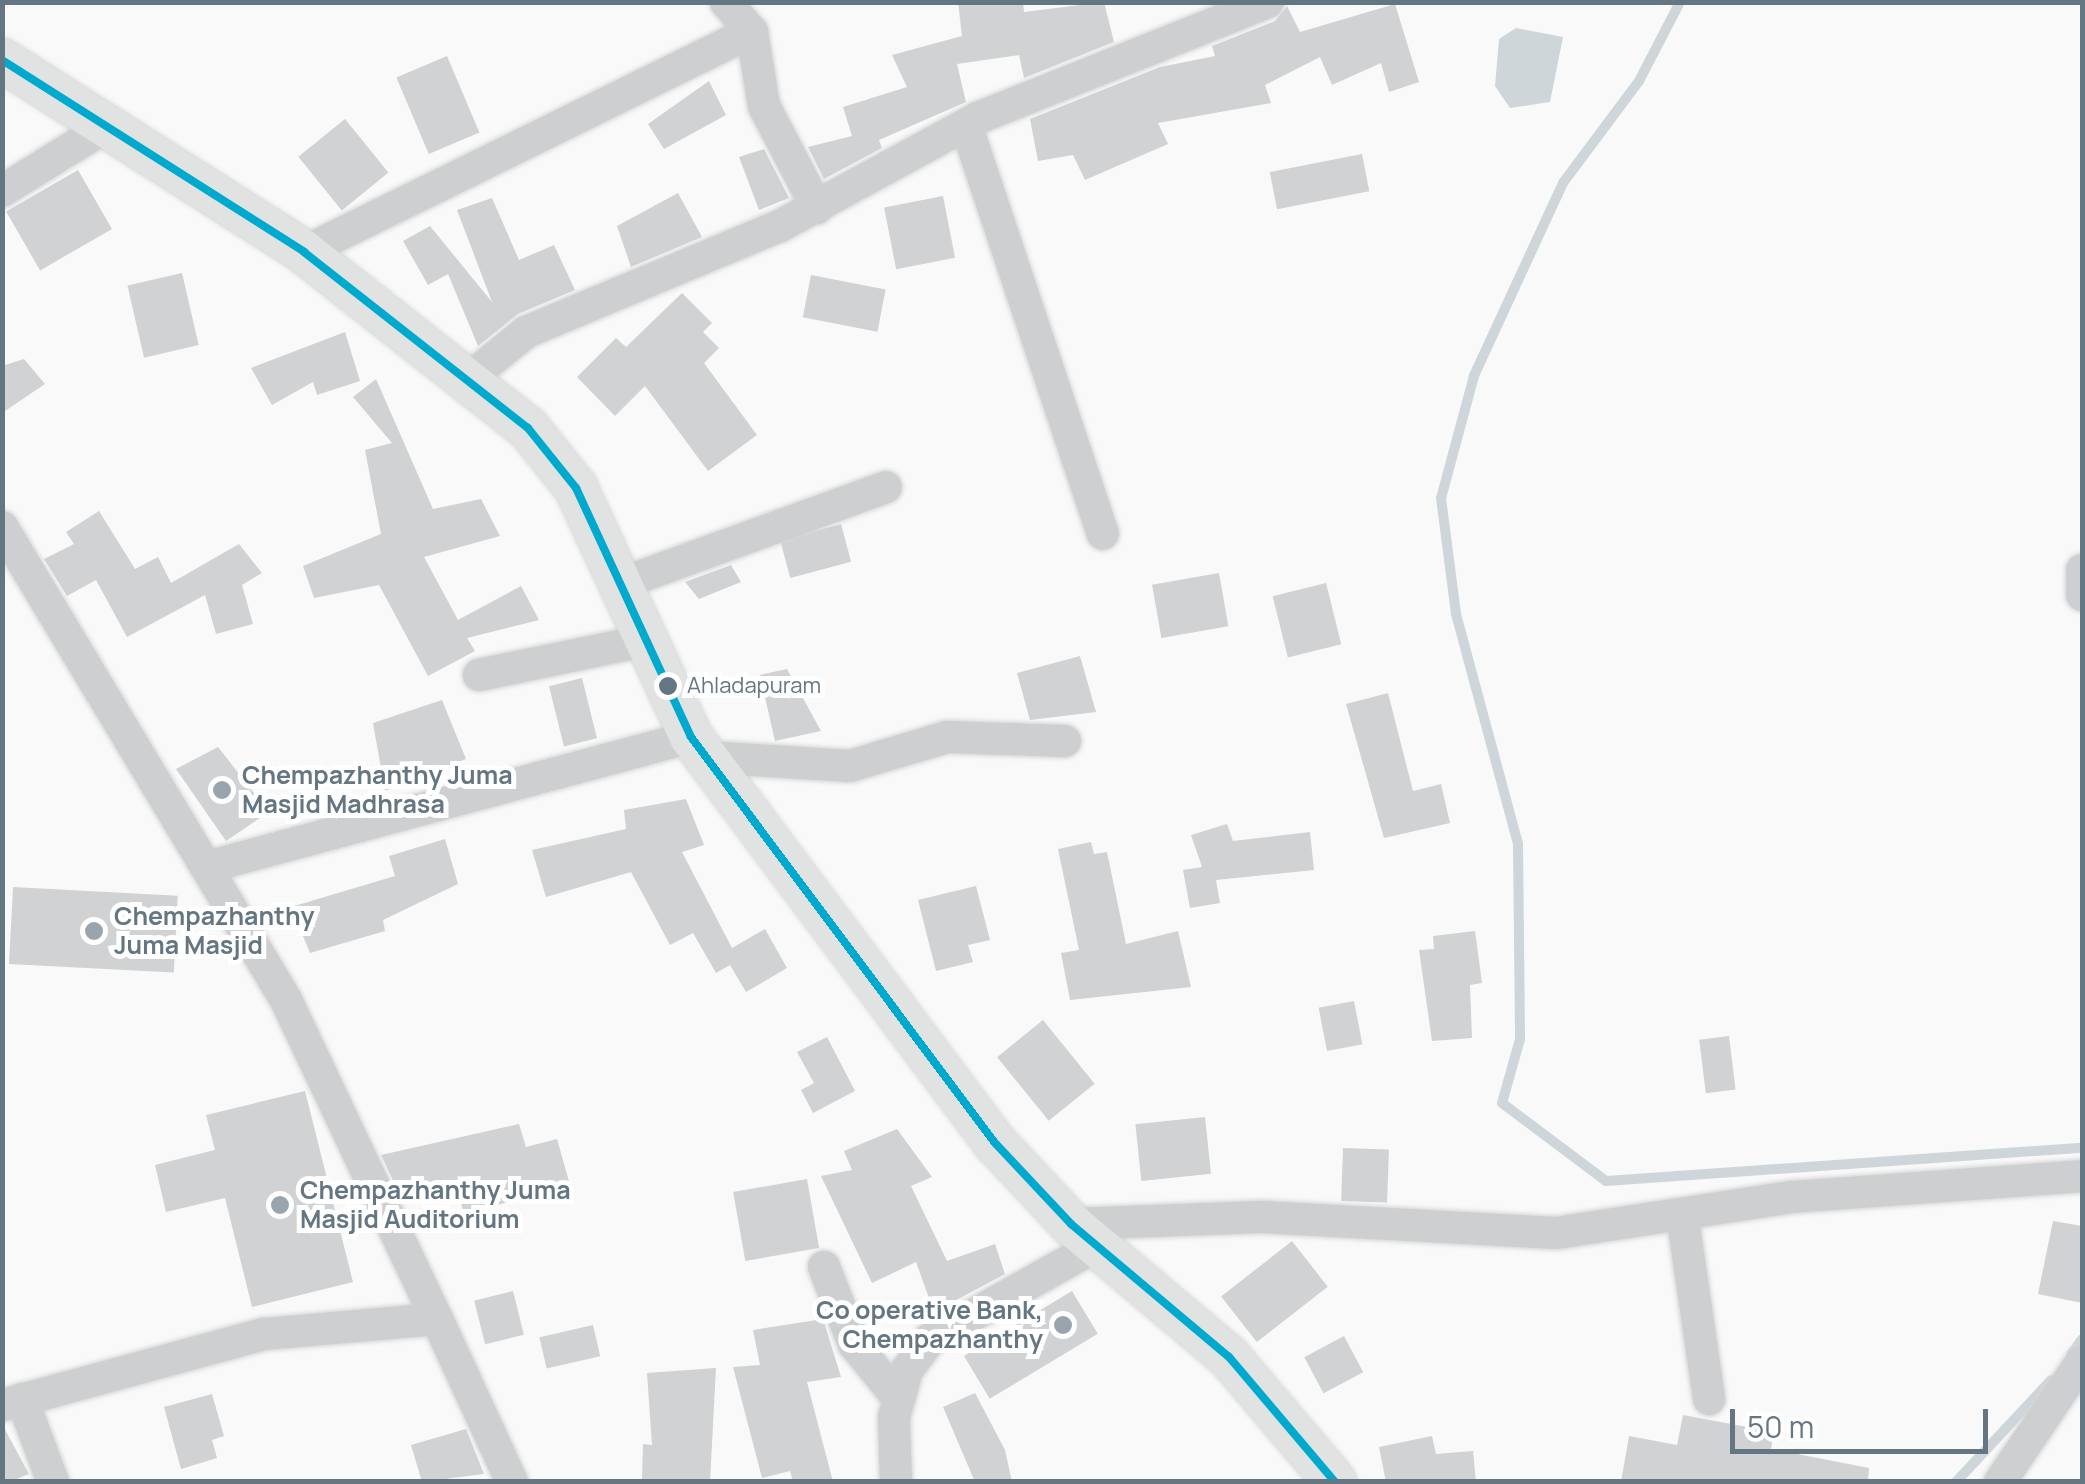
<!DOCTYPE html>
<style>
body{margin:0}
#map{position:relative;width:2085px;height:1484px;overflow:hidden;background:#f9f9f9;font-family:Manrope,sans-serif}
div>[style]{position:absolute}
.water>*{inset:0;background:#ced6d9}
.stream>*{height:10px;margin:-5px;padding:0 5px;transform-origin:5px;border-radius:5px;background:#ced6d9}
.building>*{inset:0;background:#d0d2d3;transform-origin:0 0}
.roads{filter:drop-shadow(0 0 2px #d5d6d7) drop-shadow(0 0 2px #d5d6d7)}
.minor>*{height:32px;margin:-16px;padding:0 16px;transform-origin:16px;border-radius:16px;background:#cecfd0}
.major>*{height:42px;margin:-21px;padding:0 21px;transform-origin:21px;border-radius:21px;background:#e1e2e2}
.bus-1>*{height:8px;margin:-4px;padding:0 4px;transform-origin:4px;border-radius:4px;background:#00a9ce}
.dots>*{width:28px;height:28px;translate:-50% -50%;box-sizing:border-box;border:5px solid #fff;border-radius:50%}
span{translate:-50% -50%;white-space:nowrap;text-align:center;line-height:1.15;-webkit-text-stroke:10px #fff;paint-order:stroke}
.bus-label{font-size:22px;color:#657683}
.left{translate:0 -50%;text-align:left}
.poi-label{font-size:25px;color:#657683;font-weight:700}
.right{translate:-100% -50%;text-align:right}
.frame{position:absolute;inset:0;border:5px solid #657683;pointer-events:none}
.scale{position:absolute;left:1730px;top:1409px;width:258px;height:45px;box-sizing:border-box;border:5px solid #657683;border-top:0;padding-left:12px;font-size:30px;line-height:35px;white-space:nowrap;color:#657683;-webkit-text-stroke:8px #fff;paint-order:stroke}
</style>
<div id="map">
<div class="water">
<i style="clip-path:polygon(1516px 28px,1563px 37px,1550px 102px,1510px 108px,1495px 86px,1499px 39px)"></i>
</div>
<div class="stream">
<i style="left:1680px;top:2px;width:89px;rotate:117.4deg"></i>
<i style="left:1639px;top:81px;width:127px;rotate:126.7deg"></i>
<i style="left:1563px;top:183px;width:213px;rotate:114.8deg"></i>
<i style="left:1474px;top:376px;width:126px;rotate:105.1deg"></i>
<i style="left:1441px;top:498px;width:117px;rotate:82.6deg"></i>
<i style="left:1456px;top:614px;width:238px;rotate:74.9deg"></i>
<i style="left:1518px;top:844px;width:195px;rotate:89.4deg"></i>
<i style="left:1520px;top:1039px;width:66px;rotate:105.7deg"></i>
<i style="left:1502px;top:1103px;width:130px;rotate:36.9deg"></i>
<i style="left:1606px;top:1181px;width:477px;rotate:-4deg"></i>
<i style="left:2071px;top:1355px;width:19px;rotate:-55deg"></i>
<i style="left:1956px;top:1482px;width:139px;rotate:-47deg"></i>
</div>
<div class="building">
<i style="clip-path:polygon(958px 2px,1023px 2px,1024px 12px,1104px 2px,1114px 42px,1024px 78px,1019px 55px,957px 64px,966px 102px,879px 140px,882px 148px,824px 179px,808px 147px,852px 136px,843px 107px,907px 87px,892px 55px,962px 36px)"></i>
<i style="clip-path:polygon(1395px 4px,1419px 82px,1389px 92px,1381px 63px,1332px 85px,1320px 57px,1265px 85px,1271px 103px,1158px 123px,1168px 144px,1085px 180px,1073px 155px,1038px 161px,1030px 119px,1160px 67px,1215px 56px,1212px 46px,1275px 21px,1287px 6px,1300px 32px)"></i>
<i style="left:447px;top:56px;width:83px;height:55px;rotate:67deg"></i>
<i style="clip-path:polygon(709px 81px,726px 115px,664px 149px,648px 124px)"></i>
<i style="left:345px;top:119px;width:69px;height:60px;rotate:51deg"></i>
<i style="clip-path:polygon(764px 149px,789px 198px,759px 210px,739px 157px)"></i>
<i style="left:1362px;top:154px;width:38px;height:94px;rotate:79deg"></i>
<i style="left:78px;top:170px;width:68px;height:83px;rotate:60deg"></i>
<i style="clip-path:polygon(678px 193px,702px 237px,631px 267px,617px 226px)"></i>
<i style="left:943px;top:196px;width:63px;height:60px;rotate:79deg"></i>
<i style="clip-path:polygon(492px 198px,519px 260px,554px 245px,575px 290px,518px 314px,478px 346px,448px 274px,428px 285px,403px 241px,430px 226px,492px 302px,457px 210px)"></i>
<i style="left:182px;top:273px;width:74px;height:56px;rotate:77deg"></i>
<i style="left:811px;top:275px;width:76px;height:43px;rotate:11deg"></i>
<i style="clip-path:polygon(682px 293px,712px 323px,703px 332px,719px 348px,704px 363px,757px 435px,708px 471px,645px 386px,615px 416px,577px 377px,616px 338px,626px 347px)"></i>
<i style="clip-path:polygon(345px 332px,360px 381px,317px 395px,313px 382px,272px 405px,251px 368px)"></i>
<i style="clip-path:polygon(24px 359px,45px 384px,2px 413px,2px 366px)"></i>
<i style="clip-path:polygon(376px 379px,433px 509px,481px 499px,500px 536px,424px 557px,458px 620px,521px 586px,539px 620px,467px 638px,475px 651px,428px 676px,379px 585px,314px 598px,303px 566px,381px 534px,365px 450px,392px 443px,353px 397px)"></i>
<i style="clip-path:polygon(99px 511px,135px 569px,158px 557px,171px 583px,239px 544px,262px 573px,242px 585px,253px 624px,216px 634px,205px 595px,127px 637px,96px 580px,67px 596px,44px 559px,74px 544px,66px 532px)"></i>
<i style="left:841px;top:524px;width:39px;height:63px;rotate:75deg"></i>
<i style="clip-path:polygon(731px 565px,741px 582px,699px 599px,685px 582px)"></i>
<i style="left:1219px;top:573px;width:54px;height:68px;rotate:80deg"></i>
<i style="left:1326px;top:583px;width:63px;height:55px;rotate:76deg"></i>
<i style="clip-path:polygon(1080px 656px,1096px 712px,1030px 720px,1017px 673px)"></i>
<i style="clip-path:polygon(787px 669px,821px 731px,775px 741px,760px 675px)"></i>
<i style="left:582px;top:678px;width:62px;height:34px;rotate:76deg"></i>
<i style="clip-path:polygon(1388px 693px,1413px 791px,1441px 784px,1450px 823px,1384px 838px,1346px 704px)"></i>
<i style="clip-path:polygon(442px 700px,466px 759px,385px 791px,373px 723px)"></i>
<i style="clip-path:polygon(218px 747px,269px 812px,226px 841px,176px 769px)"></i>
<i style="clip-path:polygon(686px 799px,704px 845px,682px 852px,732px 948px,765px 929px,787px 968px,746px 992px,730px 965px,716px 973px,693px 933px,670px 945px,631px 872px,546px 897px,532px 850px,626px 829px,624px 810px)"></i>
<i style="clip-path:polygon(1227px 824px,1233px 841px,1310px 832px,1314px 870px,1216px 880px,1220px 903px,1190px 908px,1183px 870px,1202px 867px,1191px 835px)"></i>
<i style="clip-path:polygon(445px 839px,458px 884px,383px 920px,385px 931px,310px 953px,291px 907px,395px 876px,389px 856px)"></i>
<i style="clip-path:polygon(1091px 842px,1094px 854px,1107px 852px,1126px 944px,1178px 931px,1191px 987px,1070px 1000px,1061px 953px,1079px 950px,1058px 849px)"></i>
<i style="clip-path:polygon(976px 886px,990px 940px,968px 945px,973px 962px,936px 971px,918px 900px)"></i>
<i style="left:13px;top:887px;width:165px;height:77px;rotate:3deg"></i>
<i style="clip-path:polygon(1475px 931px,1482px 983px,1470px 985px,1472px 1038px,1432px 1041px,1419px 950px,1434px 949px,1433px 936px)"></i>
<i style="left:1354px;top:1001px;width:44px;height:36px;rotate:79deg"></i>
<i style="left:1043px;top:1020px;width:82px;height:59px;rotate:51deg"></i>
<i style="left:1729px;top:1036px;width:54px;height:30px;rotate:83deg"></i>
<i style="clip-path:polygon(827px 1037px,855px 1091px,813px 1113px,801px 1090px,814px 1083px,797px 1052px)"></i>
<i style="clip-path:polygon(305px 1091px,353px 1282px,252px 1307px,225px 1198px,166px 1212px,155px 1165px,215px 1150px,206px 1115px)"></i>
<i style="left:1205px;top:1117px;width:57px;height:70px;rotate:84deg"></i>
<i style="clip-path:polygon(519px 1124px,526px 1147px,557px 1139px,570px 1185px,464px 1214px,455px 1182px,401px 1197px,381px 1155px)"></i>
<i style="clip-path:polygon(897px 1129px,932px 1177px,911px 1186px,947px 1261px,995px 1244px,1005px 1274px,934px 1312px,916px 1262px,872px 1283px,821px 1176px,852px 1170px,844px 1151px)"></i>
<i style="left:1343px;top:1148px;width:46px;height:53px;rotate:2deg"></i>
<i style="left:807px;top:1179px;width:70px;height:75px;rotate:80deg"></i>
<i style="clip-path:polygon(2053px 1221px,2082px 1226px,2082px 1303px,2038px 1294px)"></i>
<i style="left:1292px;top:1241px;width:58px;height:90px;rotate:52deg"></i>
<i style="left:513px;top:1291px;width:45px;height:40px;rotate:76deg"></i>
<i style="left:1072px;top:1291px;width:50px;height:126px;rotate:59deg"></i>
<i style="clip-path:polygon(823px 1319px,841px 1377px,807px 1382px,833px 1482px,793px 1482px,790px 1471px,762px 1478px,733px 1367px,760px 1365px,753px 1330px)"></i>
<i style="left:593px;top:1325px;width:32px;height:55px;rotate:77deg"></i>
<i style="left:1344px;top:1336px;width:41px;height:45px;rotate:62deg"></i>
<i style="clip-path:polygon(716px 1368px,710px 1482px,642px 1479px,643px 1444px,652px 1445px,647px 1373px)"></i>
<i style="clip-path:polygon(975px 1393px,1005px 1450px,1012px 1482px,975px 1482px,943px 1407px)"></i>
<i style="clip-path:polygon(212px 1394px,224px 1436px,212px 1440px,217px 1458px,181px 1469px,164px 1407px)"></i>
<i style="clip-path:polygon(1683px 1415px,1774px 1432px,1771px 1449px,1869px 1468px,1868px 1482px,1621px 1482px,1629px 1436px,1677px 1445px)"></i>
<i style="clip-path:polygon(2px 1424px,29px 1474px,9px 1482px,2px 1482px)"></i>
<i style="clip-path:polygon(466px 1429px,484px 1474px,422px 1482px,411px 1445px)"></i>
<i style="clip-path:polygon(1432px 1436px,1436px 1454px,1473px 1451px,1476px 1482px,1386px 1482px,1379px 1447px)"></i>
</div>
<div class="roads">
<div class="minor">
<i style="left:726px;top:2px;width:40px;rotate:49deg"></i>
<i style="left:752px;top:32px;width:75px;rotate:80.8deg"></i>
<i style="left:764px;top:106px;width:115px;rotate:62.5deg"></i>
<i style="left:966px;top:125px;width:431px;rotate:71.5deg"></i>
<i style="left:2px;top:191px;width:127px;rotate:-31.8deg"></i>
<i style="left:304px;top:252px;width:499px;rotate:-26.2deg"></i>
<i style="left:467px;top:380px;width:76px;rotate:-39.1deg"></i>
<i style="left:526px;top:332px;width:275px;rotate:-22.7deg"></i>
<i style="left:780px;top:226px;width:226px;rotate:-28.6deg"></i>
<i style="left:978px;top:118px;width:312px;rotate:-21.8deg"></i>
<i style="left:2px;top:527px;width:552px;rotate:59.02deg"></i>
<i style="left:286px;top:1000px;width:353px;rotate:64.7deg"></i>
<i style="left:437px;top:1319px;width:174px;rotate:175deg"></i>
<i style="left:264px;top:1334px;width:271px;rotate:164.8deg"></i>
<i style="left:2082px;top:570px;width:25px;rotate:90deg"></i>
<i style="left:617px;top:585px;width:286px;rotate:-20deg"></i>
<i style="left:479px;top:675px;width:167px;rotate:-11.7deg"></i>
<i style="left:706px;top:757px;width:144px;rotate:3.6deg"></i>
<i style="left:850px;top:766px;width:101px;rotate:-16.6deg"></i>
<i style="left:947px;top:737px;width:118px;rotate:1.9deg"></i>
<i style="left:207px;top:867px;width:501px;rotate:-15.03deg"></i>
<i style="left:1683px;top:1220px;width:181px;rotate:81.7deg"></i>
<i style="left:1071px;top:1224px;width:191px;rotate:-2.1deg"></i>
<i style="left:1262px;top:1217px;width:294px;rotate:3.1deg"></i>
<i style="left:1556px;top:1233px;width:239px;rotate:-8.7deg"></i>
<i style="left:1792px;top:1197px;width:291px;rotate:-4.1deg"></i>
<i style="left:824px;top:1267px;width:83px;rotate:68.7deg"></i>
<i style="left:854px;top:1344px;width:71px;rotate:50.7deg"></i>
<i style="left:437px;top:1319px;width:179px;rotate:65.3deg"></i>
<i style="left:22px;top:1399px;width:89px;rotate:69.5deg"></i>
<i style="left:896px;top:1482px;width:65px;rotate:-91.8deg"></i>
<i style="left:894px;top:1417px;width:49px;rotate:-74.5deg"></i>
<i style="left:907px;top:1370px;width:39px;rotate:-53deg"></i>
<i style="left:930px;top:1339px;width:190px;rotate:-29.3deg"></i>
<i style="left:2000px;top:1482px;width:146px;rotate:-55.9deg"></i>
</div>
<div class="major">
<i style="left:2px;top:60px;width:358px;rotate:32.4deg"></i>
<i style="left:304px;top:252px;width:285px;rotate:38.2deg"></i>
<i style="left:528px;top:428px;width:77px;rotate:51.3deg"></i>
<i style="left:576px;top:488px;width:274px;rotate:65.2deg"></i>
<i style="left:691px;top:737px;width:507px;rotate:53.18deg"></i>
<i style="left:995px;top:1143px;width:111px;rotate:46.8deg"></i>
<i style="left:1071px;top:1224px;width:207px;rotate:40.1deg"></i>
<i style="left:1229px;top:1357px;width:164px;rotate:49.7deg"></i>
</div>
</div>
<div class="bus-1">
<i style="left:2px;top:60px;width:358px;rotate:32.4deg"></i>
<i style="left:304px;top:252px;width:285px;rotate:38.2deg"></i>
<i style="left:528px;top:428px;width:77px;rotate:51.3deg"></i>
<i style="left:576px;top:488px;width:274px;rotate:65.2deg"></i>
<i style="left:691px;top:737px;width:507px;rotate:53.18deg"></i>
<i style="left:995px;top:1143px;width:111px;rotate:46.8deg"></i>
<i style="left:1071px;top:1224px;width:207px;rotate:40.1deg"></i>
<i style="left:1229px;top:1357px;width:164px;rotate:49.7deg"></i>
</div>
<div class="dots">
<i style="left:668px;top:686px;background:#657683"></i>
<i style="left:222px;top:790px;background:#99a4ac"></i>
<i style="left:94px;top:931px;background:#99a4ac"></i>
<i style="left:280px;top:1205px;background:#99a4ac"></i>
<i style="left:1063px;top:1325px;background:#99a4ac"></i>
</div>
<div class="bus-label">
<span class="left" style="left:687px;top:686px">Ahladapuram</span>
</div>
<div class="poi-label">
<span class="left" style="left:242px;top:790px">Chempazhanthy Juma<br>Masjid Madhrasa</span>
<span class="left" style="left:114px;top:931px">Chempazhanthy<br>Juma Masjid</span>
<span class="left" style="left:300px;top:1205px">Chempazhanthy Juma<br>Masjid Auditorium</span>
<span class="right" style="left:1043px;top:1325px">Co operative Bank,<br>Chempazhanthy</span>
</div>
<div class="frame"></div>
<div class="scale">50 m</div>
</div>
